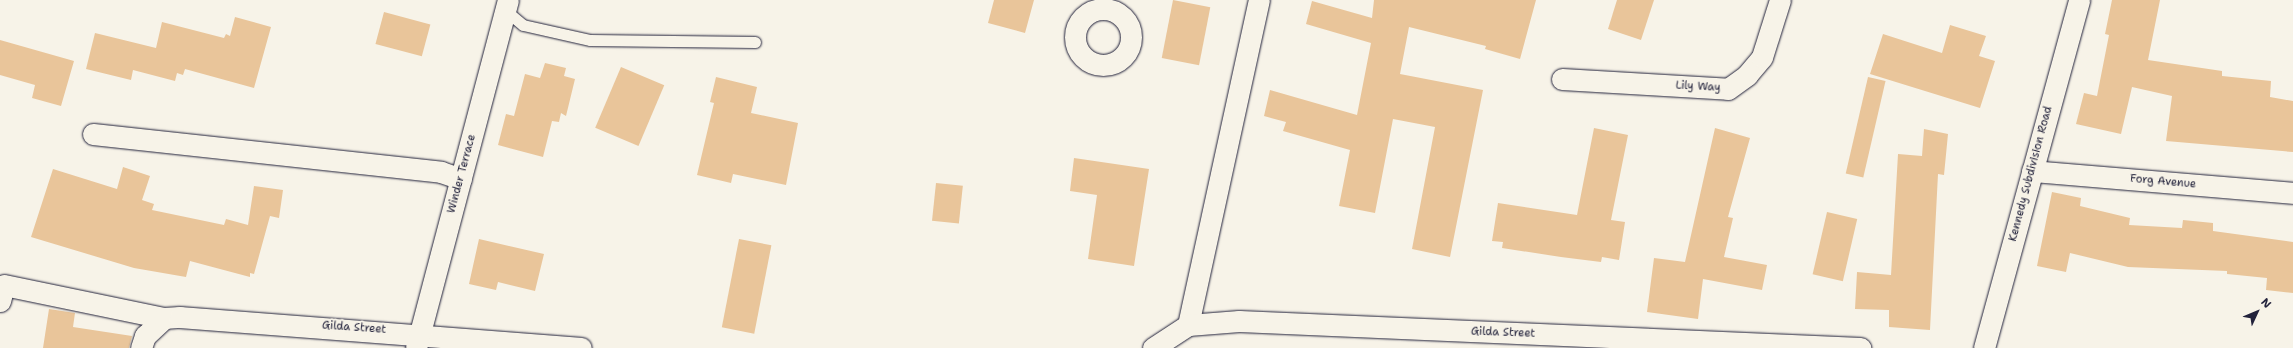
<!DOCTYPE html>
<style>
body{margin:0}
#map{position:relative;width:2293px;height:348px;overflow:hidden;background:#f7f3e8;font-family:"Shantell Sans",sans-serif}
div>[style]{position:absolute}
.building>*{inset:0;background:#e9c59a;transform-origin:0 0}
.roads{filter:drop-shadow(0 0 1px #22223b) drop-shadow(0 0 1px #22223b)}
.service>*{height:11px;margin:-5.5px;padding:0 5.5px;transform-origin:5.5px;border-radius:5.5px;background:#f7f3e8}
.minor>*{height:21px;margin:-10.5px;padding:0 10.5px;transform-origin:10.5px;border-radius:10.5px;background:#f7f3e8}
.minor>.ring{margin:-10.5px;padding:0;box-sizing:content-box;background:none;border:21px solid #f7f3e8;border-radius:50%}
span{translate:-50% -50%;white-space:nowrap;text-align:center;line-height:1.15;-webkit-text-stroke:3.5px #f7f3e8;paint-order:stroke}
.street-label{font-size:11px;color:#22223b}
.north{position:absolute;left:2237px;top:292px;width:40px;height:40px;-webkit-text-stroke:3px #f7f3e8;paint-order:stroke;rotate:46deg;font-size:11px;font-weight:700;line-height:16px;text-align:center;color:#22223b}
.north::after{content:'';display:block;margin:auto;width:14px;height:18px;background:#22223b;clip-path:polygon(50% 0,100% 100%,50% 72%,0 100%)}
</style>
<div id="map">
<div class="building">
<i style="clip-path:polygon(994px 0,1034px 0,1025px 33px,988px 23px)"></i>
<i style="left:1173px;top:0;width:38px;height:59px;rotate:11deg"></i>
<i style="clip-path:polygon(1374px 0,1536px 0,1520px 59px,1485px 49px,1486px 46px,1409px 27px,1400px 74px,1483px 90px,1450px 257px,1412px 249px,1435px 127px,1393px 119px,1375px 213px,1339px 206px,1350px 150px,1283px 131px,1286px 122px,1264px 116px,1270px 90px,1357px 115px,1371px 43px,1306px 24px,1312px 1px,1372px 18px)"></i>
<i style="clip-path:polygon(1617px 0,1654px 0,1641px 40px,1608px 29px)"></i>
<i style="clip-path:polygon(2112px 0,2160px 0,2148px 60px,2222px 71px,2222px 76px,2271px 81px,2270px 97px,2293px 101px,2293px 152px,2166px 141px,2172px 96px,2132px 87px,2121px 134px,2076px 124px,2084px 93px,2097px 96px,2109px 35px,2105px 34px)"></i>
<i style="left:384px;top:12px;width:48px;height:33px;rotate:15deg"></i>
<i style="clip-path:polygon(235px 17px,271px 27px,254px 88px,185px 69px,183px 75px,177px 73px,175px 81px,133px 70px,131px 80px,86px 69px,95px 33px,156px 48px,162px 22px,224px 38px,226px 34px,230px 36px)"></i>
<i style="clip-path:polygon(1950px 25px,1986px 36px,1979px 56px,1995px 61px,1980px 108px,1870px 74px,1883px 34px,1942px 53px)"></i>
<i style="clip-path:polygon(0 40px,74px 61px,61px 106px,32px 98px,35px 85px,0 75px)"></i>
<i style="clip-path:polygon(545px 63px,566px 68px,564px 76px,575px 79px,566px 116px,561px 113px,559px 122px,552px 121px,543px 157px,498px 145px,506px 114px,514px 116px,525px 74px,540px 78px)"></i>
<i style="left:621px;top:67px;width:47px;height:66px;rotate:23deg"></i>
<i style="clip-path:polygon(716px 77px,757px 87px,751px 113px,798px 123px,786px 185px,733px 174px,731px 183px,697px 175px,714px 103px,710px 102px)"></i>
<i style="left:1868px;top:77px;width:18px;height:99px;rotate:13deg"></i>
<i style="clip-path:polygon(1594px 128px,1628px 135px,1611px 220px,1625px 222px,1619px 260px,1602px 257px,1601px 262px,1561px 257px,1502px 248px,1503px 242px,1492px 241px,1498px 203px,1577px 215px)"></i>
<i style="clip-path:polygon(1715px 128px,1750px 138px,1728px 217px,1733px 218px,1724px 257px,1767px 265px,1762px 290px,1703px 279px,1698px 319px,1647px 312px,1654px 258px,1685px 262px)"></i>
<i style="clip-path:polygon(1924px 129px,1948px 134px,1944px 175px,1938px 174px,1930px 330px,1889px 327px,1889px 310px,1855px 309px,1857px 272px,1891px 275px,1898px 154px,1922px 156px)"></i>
<i style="clip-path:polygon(1074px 158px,1149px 169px,1134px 266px,1088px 259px,1097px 195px,1070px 191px)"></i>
<i style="clip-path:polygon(123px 167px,150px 176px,142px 200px,154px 204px,152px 210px,224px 225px,226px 219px,248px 225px,254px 186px,283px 190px,279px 218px,270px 216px,254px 274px,250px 273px,250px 277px,190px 261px,186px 277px,134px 268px,31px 237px,53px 169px,117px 189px)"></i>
<i style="left:936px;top:183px;width:27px;height:38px;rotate:6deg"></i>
<i style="clip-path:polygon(2052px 192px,2081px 198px,2080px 206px,2130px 218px,2129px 225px,2182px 228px,2183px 220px,2213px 223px,2213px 231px,2293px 242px,2293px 293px,2266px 290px,2267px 278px,2227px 274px,2227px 271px,2128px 267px,2070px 253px,2066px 272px,2037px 266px)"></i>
<i style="left:1827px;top:212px;width:31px;height:64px;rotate:13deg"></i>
<i style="clip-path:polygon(479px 239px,544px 254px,535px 291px,498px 282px,496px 290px,469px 284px)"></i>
<i style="left:739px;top:239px;width:33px;height:90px;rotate:11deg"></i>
<i style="clip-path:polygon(49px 309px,75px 313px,73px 327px,132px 336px,129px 348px,43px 348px)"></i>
</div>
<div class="roads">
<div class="service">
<i style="left:505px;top:10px;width:23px;rotate:40deg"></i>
<i style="left:523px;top:25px;width:69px;rotate:12.6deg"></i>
<i style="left:590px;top:40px;width:165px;rotate:0.7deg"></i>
</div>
<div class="minor">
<i class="ring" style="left:1075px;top:9px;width:35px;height:35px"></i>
<i style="left:1562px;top:79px;width:166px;rotate:3.4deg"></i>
<i style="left:1728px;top:89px;width:24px;rotate:-36deg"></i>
<i style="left:1747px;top:75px;width:23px;rotate:-50deg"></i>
<i style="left:1762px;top:57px;width:60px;rotate:-72.5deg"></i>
<i style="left:93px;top:134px;width:350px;rotate:6.2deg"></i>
<i style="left:441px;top:172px;width:21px;rotate:19deg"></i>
<i style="left:2032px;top:171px;width:262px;rotate:4.8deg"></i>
<i style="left:0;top:301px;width:16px;rotate:-76deg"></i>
<i style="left:4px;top:285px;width:163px;rotate:11.7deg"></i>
<i style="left:1188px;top:325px;width:333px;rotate:-77.7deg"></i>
<i style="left:141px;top:348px;width:13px;rotate:-72deg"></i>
<i style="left:145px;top:336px;width:26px;rotate:-43deg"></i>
<i style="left:164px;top:318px;width:16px;rotate:-4deg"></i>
<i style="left:180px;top:317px;width:402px;rotate:4.4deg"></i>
<i style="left:416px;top:348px;width:360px;rotate:-75.2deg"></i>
<i style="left:1153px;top:348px;width:42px;rotate:-33.3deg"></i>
<i style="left:1188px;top:325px;width:51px;rotate:-4.5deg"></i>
<i style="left:1239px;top:321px;width:622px;rotate:2.49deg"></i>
<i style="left:1984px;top:348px;width:361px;rotate:-74.7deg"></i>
</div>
</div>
<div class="street-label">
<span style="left:1698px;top:87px;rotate:3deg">Lily Way</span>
<span style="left:462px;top:174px;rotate:-75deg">Winder Terrace</span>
<span style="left:2031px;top:174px;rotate:-75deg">Kennedy Subdivision Road</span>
<span style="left:2163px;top:182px;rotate:5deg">Forg Avenue</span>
<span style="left:354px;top:328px;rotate:4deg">Gilda Street</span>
<span style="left:1503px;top:333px;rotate:2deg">Gilda Street</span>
</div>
<div class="north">N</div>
</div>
